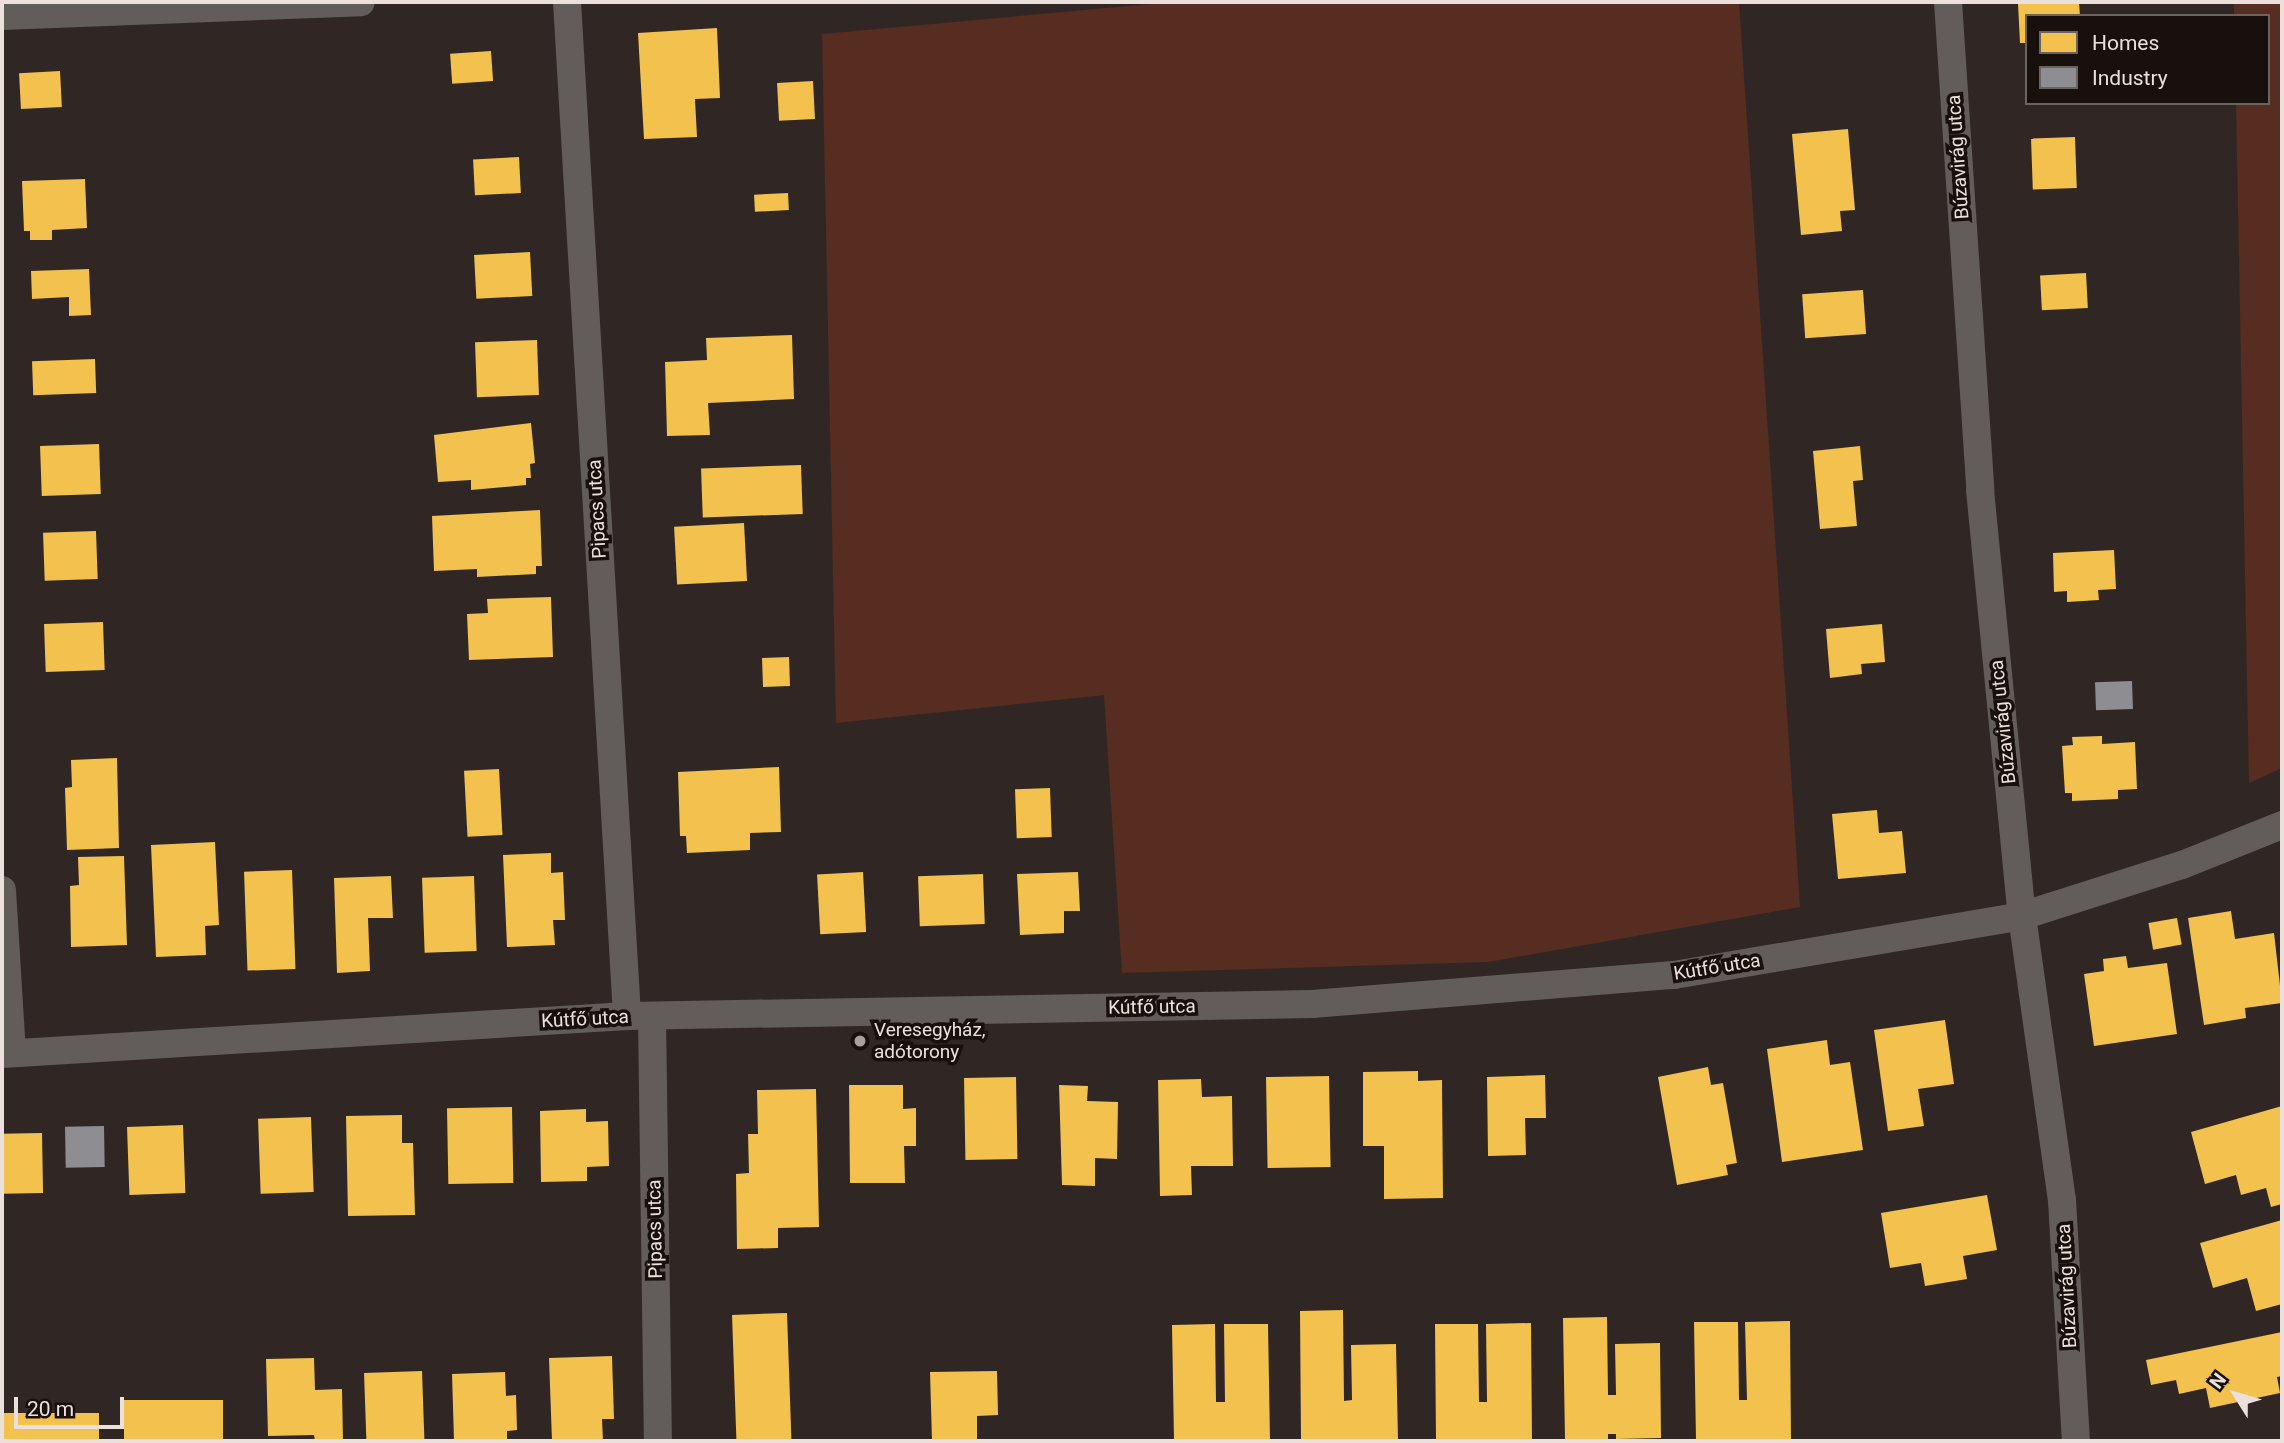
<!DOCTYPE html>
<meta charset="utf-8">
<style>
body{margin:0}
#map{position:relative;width:2284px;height:1443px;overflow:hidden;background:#302724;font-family:Roboto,sans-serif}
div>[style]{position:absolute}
.green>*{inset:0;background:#572d21}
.homes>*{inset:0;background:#f2c14e;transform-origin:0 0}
.industry>*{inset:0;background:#8d8d92;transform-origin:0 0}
.street>*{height:28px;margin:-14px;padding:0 14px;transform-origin:14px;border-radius:14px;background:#625d5b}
.dots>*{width:19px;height:19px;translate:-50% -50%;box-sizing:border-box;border:4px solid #17100d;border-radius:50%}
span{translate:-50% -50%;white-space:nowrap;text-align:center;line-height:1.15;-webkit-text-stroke:7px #17100d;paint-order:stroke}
.street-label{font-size:19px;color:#ece0dd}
.poi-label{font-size:19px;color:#ece0dd}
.left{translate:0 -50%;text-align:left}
.frame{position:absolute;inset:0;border:4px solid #ece0dd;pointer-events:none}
.legend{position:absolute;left:2025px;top:14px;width:245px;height:91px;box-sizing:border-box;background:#17100d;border:2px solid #6c6360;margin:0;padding:9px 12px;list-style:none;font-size:21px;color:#ece0dd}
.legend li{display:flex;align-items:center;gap:14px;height:35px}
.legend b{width:35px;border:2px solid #6c6360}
.north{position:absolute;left:2200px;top:1359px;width:70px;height:70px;-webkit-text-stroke:5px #17100d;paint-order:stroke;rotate:307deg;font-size:19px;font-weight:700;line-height:28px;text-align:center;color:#ece0dd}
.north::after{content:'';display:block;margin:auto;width:24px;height:32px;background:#ece0dd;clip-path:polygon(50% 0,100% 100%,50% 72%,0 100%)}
.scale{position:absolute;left:14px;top:1397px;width:110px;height:32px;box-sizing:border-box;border:4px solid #ece0dd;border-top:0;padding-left:9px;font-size:21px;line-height:24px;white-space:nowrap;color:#ece0dd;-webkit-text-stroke:5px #17100d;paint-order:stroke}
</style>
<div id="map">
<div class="green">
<i style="clip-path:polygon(1173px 2px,1739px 2px,1800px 907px,1488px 962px,1122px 973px,1104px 695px,836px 723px,822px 34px)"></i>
<i style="clip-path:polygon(2234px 2px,2282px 2px,2282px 768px,2249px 783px,2236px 103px,2268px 103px,2268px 16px,2234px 16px)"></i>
</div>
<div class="homes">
<i style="clip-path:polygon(2079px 2px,2080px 16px,2027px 16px,2027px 43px,2020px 43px,2018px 4px)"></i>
<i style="clip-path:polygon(717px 28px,720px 98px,695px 99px,697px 137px,644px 139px,638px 33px)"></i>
<i style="left:491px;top:51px;width:30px;height:41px;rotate:86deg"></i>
<i style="left:60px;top:71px;width:36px;height:41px;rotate:87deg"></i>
<i style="left:813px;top:81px;width:38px;height:36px;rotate:87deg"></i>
<i style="clip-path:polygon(1848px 129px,1855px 210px,1840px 211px,1842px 231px,1801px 235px,1792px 134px)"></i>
<i style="left:2075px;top:137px;width:51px;height:44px;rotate:88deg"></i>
<i style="left:519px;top:157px;width:36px;height:46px;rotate:87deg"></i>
<i style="clip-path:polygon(85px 179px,87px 228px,52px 230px,52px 240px,30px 240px,30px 231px,24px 231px,22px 181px)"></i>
<i style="left:788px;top:193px;width:17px;height:34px;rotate:87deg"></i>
<i style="left:530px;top:252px;width:44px;height:56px;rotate:87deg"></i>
<i style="clip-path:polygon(89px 269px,91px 315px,69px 316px,69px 297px,32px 299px,31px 271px)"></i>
<i style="left:2086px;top:273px;width:35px;height:46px;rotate:87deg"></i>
<i style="left:1863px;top:290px;width:44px;height:61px;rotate:86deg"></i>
<i style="clip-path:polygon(792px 335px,794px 399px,708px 403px,710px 435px,667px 436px,665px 362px,707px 360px,706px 338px)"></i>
<i style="left:537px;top:340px;width:55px;height:62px;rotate:88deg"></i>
<i style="left:95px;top:359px;width:34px;height:63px;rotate:88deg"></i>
<i style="clip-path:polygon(531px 423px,535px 463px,530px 464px,531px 478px,526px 478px,526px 485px,471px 490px,471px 480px,438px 482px,434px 435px)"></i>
<i style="left:99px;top:444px;width:50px;height:59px;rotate:88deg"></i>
<i style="clip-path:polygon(1860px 446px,1863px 480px,1853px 481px,1857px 526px,1820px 529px,1813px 451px)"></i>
<i style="left:801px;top:465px;width:49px;height:100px;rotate:88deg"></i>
<i style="clip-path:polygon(540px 510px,542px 566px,536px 566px,536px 574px,477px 577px,477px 569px,434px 571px,432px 516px)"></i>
<i style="left:744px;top:523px;width:58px;height:70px;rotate:87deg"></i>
<i style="left:96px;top:531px;width:48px;height:53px;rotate:88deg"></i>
<i style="clip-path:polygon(2114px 550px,2116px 589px,2098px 590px,2099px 600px,2067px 602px,2067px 591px,2054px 592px,2053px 553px)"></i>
<i style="clip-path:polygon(551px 597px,553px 657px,469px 660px,467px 614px,488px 613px,487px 599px)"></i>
<i style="left:103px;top:622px;width:48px;height:59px;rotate:88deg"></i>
<i style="clip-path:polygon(1882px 624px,1885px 662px,1861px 664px,1862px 674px,1830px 678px,1826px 629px)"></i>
<i style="left:789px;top:657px;width:29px;height:27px;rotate:88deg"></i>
<i style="clip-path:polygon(2102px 736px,2102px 744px,2135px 742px,2137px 789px,2118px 790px,2118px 799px,2072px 801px,2072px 793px,2065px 793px,2062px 746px,2073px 745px,2072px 737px)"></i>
<i style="clip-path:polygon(117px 758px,119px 848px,67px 850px,65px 788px,72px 787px,71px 760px)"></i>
<i style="clip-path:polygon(779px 767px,781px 832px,750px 833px,750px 850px,687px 853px,686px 836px,680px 836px,678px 772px)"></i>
<i style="left:499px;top:769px;width:66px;height:35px;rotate:87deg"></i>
<i style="left:1050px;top:788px;width:49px;height:35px;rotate:88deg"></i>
<i style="clip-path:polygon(1877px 810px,1879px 833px,1902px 831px,1906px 873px,1838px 879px,1832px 814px)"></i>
<i style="clip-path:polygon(215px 842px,219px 925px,205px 926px,206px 955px,156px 957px,151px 845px)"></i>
<i style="clip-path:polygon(551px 853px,551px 873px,563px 872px,565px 920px,553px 920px,555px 945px,507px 947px,503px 855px)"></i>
<i style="clip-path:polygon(124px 856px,127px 945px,71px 947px,70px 886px,79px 885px,78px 857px)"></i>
<i style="left:292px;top:870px;width:99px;height:48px;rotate:88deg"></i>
<i style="left:863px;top:872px;width:60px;height:46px;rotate:87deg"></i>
<i style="clip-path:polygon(1078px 872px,1080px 911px,1064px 911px,1064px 933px,1020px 935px,1017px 874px)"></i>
<i style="left:983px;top:874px;width:50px;height:65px;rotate:88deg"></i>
<i style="clip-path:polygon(391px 876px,393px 918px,368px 918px,370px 971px,337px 973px,334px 878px)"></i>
<i style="left:474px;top:876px;width:75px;height:52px;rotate:88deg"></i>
<i style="clip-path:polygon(2231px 911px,2235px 939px,2274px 933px,2282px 1003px,2245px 1008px,2246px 1018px,2204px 1025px,2188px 918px)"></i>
<i style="left:2177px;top:918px;width:27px;height:29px;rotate:80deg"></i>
<i style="clip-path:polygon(2126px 956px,2128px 968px,2167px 963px,2177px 1034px,2094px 1046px,2084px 974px,2104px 971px,2103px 959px)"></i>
<i style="clip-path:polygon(1945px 1020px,1954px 1084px,1918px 1089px,1924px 1126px,1888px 1131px,1874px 1030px)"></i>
<i style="clip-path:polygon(1827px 1040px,1830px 1065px,1850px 1062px,1863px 1150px,1782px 1162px,1767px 1049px)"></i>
<i style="clip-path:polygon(1708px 1067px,1711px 1085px,1723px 1083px,1737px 1163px,1726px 1165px,1728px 1175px,1677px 1185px,1658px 1077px)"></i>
<i style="clip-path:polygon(1418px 1071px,1418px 1081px,1442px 1080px,1443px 1198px,1384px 1199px,1384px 1146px,1363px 1146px,1363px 1072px)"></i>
<i style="clip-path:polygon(1545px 1075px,1546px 1118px,1525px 1118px,1526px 1155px,1488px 1156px,1487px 1077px)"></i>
<i style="left:1329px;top:1076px;width:91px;height:63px;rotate:89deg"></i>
<i style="left:1016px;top:1077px;width:82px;height:52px;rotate:89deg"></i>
<i style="clip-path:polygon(1201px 1079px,1202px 1097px,1232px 1096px,1233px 1166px,1191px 1166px,1192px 1195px,1160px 1196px,1158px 1080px)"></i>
<i style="clip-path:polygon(849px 1085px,903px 1085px,903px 1109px,916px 1108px,916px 1146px,904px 1146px,905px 1183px,850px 1183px)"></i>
<i style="clip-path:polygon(1059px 1085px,1088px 1086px,1087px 1101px,1118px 1102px,1117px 1159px,1095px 1158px,1095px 1186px,1062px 1185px)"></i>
<i style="clip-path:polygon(816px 1089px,819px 1227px,778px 1228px,778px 1248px,737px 1249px,736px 1174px,749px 1173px,748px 1134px,758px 1134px,757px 1090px)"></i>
<i style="clip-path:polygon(2282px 1106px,2282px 1204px,2271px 1207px,2266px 1188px,2241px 1195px,2236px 1175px,2205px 1184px,2191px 1132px)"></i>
<i style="left:512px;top:1107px;width:76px;height:65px;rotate:89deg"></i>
<i style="clip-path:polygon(586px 1109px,586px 1122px,608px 1121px,609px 1166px,587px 1167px,587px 1181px,541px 1182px,540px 1111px)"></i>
<i style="clip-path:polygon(402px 1115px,402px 1143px,413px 1143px,415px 1215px,348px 1216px,346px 1116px)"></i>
<i style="left:311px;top:1117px;width:75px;height:53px;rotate:88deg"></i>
<i style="left:183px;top:1125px;width:68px;height:56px;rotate:88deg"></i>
<i style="left:42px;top:1133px;width:60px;height:40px;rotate:89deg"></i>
<i style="clip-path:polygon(1987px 1195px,1997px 1250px,1963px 1256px,1967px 1279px,1925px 1286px,1921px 1263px,1890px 1268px,1881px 1213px)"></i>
<i style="clip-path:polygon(2282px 1220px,2282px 1304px,2256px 1311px,2247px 1278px,2213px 1288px,2200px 1243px)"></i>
<i style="clip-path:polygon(1343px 1310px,1344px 1401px,1352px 1400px,1351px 1345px,1396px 1344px,1398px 1441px,1301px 1441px,1300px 1311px)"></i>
<i style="left:787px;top:1313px;width:128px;height:55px;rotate:88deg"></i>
<i style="clip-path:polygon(1607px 1317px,1608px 1395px,1616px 1395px,1615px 1344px,1660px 1343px,1661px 1438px,1616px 1439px,1616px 1434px,1608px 1434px,1608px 1439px,1565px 1440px,1563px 1318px)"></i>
<i style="clip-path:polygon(1790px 1321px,1791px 1441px,1696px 1441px,1694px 1322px,1738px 1322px,1739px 1400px,1747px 1400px,1745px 1322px)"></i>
<i style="clip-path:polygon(1531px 1323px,1532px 1441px,1436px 1441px,1435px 1324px,1478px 1324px,1479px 1402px,1487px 1402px,1486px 1324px)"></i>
<i style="clip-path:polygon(1215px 1324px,1216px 1402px,1225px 1402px,1224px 1324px,1268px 1324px,1270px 1441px,1174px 1441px,1172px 1325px)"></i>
<i style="clip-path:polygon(2282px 1332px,2282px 1376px,2277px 1377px,2280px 1393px,2210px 1408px,2206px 1388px,2179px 1394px,2176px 1380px,2151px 1385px,2146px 1360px)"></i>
<i style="clip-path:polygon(612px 1356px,614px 1419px,602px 1419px,603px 1441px,552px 1441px,549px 1358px)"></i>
<i style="clip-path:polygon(314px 1358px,315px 1390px,342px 1389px,343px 1441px,315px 1441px,314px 1435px,268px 1436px,266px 1359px)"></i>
<i style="left:422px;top:1371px;width:70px;height:58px;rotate:88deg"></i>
<i style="clip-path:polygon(997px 1371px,998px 1415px,977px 1416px,977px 1441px,932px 1441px,930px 1372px)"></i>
<i style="clip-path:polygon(505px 1372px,506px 1396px,516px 1395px,517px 1430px,507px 1431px,507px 1441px,454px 1441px,452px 1374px)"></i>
<i style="left:223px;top:1400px;width:41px;height:99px;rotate:90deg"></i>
<i style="left:99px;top:1413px;width:28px;height:97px;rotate:90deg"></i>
</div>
<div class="industry">
<i style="left:2132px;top:681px;width:28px;height:37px;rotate:88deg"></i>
<i style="left:104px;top:1126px;width:41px;height:39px;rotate:89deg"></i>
</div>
<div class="street">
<i style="left:567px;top:2px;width:1016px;rotate:86.61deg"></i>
<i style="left:1948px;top:2px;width:489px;rotate:86.2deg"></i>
<i style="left:1980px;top:490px;width:428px;rotate:84.4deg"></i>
<i style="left:2022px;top:916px;width:287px;rotate:82deg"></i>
<i style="left:2062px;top:1200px;width:241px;rotate:86.7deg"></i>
<i style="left:2px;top:16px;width:359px;rotate:-2.2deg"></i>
<i style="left:2px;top:890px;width:163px;rotate:86.5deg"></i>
<i style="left:652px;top:1017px;width:424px;rotate:89.2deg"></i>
<i style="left:2px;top:1054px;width:626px;rotate:-3.48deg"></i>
<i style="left:627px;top:1016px;width:685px;rotate:-1deg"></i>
<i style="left:1312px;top:1004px;width:363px;rotate:-4.6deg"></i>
<i style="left:1674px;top:975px;width:353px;rotate:-9.6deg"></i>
<i style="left:2022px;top:916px;width:168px;rotate:-17.7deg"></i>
<i style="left:2182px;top:865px;width:108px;rotate:-21.8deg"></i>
</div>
<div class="dots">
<i style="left:860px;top:1041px;background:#aa9f9c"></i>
</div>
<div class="street-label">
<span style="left:1958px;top:157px;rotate:-94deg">Búzavirág utca</span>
<span style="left:597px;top:509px;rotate:-93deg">Pipacs utca</span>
<span style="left:2003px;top:722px;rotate:-96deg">Búzavirág utca</span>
<span style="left:1717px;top:967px;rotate:-9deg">Kútfő utca</span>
<span style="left:1152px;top:1007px;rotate:-1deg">Kútfő utca</span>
<span style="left:585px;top:1019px;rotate:-3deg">Kútfő utca</span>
<span style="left:655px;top:1229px;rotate:-91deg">Pipacs utca</span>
<span style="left:2067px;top:1286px;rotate:-93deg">Búzavirág utca</span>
</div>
<div class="poi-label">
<span class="left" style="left:874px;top:1041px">Veresegyház,<br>adótorony</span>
</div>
<div class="frame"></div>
<ul class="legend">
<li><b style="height:19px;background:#f2c14e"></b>Homes</li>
<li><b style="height:19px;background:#8d8d92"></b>Industry</li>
</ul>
<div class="north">N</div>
<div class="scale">20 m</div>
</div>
